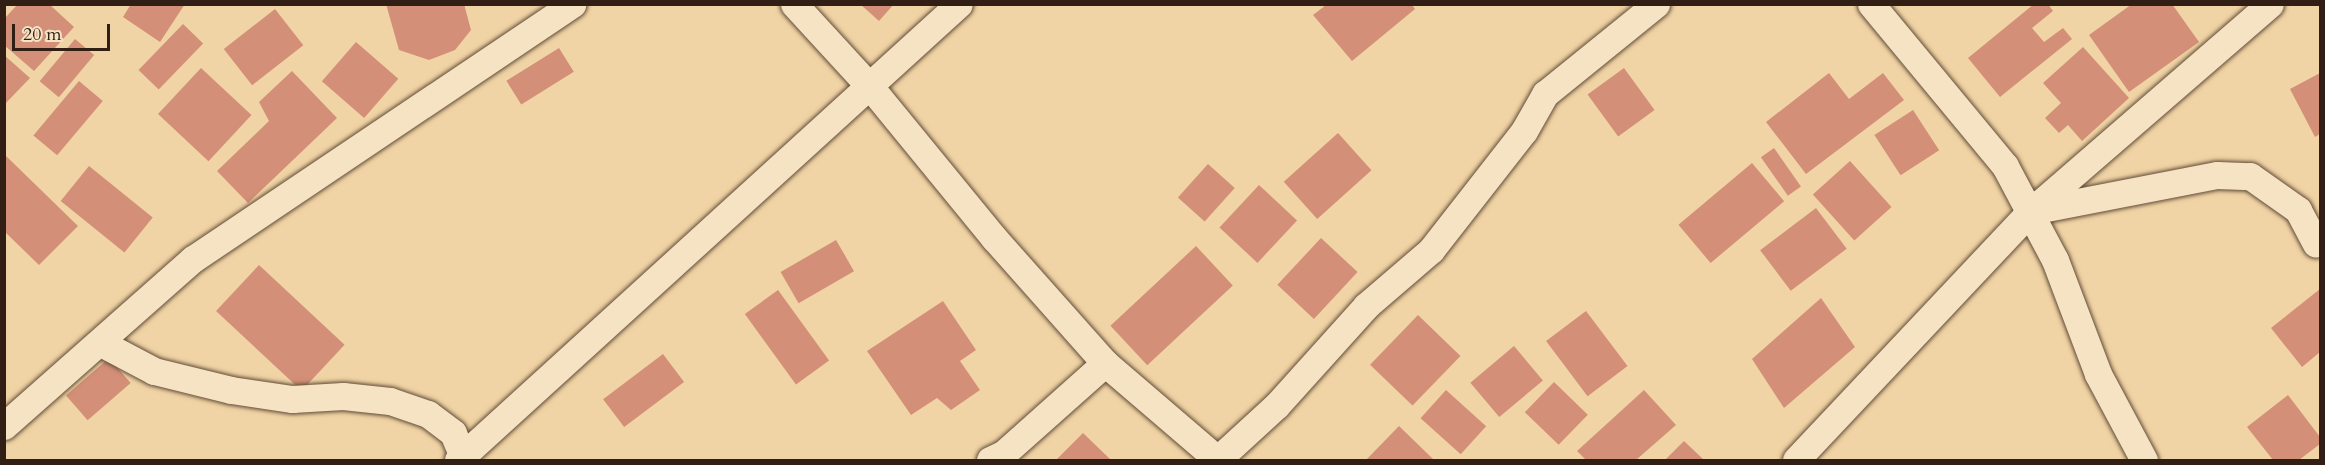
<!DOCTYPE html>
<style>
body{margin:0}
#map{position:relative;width:2325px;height:465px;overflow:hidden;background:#f1d4a5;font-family:Cardo,serif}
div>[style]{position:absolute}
.building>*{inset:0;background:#d38f77;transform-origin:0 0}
.roads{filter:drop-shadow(0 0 2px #614c38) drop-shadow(0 0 2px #614c38)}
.minor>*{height:27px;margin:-13.5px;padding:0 13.5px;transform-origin:13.5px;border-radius:13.5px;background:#f6e3c4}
span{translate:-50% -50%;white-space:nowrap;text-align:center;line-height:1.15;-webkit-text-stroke:4.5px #f6e3c4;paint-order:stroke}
.frame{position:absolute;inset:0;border:6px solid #311e14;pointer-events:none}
.scale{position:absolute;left:12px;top:24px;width:98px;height:27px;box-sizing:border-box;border:3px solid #311e14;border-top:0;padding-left:8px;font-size:18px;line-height:21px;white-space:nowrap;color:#311e14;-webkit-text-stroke:4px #f6e3c4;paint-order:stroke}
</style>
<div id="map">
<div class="building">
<i style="clip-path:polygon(18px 4px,49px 4px,74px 27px,34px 71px,4px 45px,4px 19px)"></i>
<i style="clip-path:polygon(131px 4px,185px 4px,160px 42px,123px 17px)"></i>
<i style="clip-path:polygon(386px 4px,464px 4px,471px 30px,455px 50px,429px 60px,399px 50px)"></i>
<i style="clip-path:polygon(860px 4px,894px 4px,879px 21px)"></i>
<i style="clip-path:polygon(2034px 4px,2048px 4px,2053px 11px,2032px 28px,2044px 42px,2063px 28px,2072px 39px,2000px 97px,1968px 58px)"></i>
<i style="clip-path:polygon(2132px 4px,2172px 4px,2199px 42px,2129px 92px,2089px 35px)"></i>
<i style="clip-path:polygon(1326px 5px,1412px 5px,1415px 9px,1352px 61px,1313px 15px)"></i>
<i style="left:275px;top:9px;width:46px;height:65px;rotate:52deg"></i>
<i style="left:183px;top:24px;width:28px;height:64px;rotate:44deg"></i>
<i style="left:75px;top:39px;width:25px;height:55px;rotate:40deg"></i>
<i style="left:356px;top:42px;width:56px;height:52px;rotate:41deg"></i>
<i style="clip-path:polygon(2083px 47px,2129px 98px,2082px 141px,2068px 125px,2059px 133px,2045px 118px,2061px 103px,2043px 83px)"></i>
<i style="left:559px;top:48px;width:28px;height:62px;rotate:58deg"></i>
<i style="clip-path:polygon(4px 55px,30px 78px,4px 105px)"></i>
<i style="left:201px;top:68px;width:69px;height:63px;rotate:43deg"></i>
<i style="left:1624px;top:68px;width:52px;height:45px;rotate:54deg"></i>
<i style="clip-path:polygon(292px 71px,337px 118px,248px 203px,217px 171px,269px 121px,259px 102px)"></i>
<i style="clip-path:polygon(1829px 73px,1849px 99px,1883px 73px,1904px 100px,1806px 174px,1766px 122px)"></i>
<i style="clip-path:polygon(2320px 73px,2320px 134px,2315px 137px,2290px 89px)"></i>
<i style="left:79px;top:81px;width:31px;height:71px;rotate:40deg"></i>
<i style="left:1913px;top:110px;width:48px;height:46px;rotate:57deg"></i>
<i style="left:1338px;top:133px;width:50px;height:73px;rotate:48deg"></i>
<i style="left:1774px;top:148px;width:47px;height:16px;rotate:55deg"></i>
<i style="clip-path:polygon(4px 154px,78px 226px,39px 265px,4px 231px)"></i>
<i style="left:1850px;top:161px;width:62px;height:50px;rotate:48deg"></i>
<i style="left:1752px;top:163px;width:50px;height:96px;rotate:50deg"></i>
<i style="left:1208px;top:164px;width:36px;height:45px;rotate:42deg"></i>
<i style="left:89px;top:166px;width:82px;height:45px;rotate:39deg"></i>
<i style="left:1259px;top:185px;width:52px;height:58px;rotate:43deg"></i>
<i style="left:1816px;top:208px;width:51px;height:70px;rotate:53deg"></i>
<i style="left:1321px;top:238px;width:50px;height:64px;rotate:43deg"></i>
<i style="left:836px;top:240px;width:36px;height:64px;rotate:60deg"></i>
<i style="left:1196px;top:246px;width:54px;height:117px;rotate:47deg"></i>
<i style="left:259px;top:265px;width:117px;height:63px;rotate:43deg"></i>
<i style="clip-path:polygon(2320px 289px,2320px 352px,2302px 367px,2271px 328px)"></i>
<i style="left:778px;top:290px;width:87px;height:41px;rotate:54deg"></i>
<i style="clip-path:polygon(1821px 298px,1855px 347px,1784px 408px,1752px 359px)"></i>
<i style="clip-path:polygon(943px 301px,976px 350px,960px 361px,980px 390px,951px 410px,937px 398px,911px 415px,867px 351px)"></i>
<i style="left:1586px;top:311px;width:69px;height:50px;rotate:53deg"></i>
<i style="left:1418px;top:315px;width:59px;height:69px;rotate:44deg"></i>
<i style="left:1514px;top:346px;width:45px;height:57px;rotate:50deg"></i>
<i style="left:663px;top:354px;width:35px;height:75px;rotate:53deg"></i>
<i style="left:109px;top:358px;width:33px;height:57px;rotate:49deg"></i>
<i style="left:1554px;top:382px;width:47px;height:42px;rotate:44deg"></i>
<i style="left:1446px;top:390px;width:54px;height:38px;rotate:42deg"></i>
<i style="clip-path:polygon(1644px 390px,1676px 425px,1636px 460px,1586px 460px,1577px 451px)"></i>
<i style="clip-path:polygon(2288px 395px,2320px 437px,2320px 444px,2299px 460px,2273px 460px,2247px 427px)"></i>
<i style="clip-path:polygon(1399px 426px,1434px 460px,1366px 460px)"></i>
<i style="clip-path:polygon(1083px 433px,1111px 460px,1056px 460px)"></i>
<i style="clip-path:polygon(1684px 441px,1704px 460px,1665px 460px)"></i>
</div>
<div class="roads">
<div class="minor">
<i style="left:794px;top:4px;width:115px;rotate:47.5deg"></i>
<i style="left:872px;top:89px;width:193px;rotate:50.7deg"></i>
<i style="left:994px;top:238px;width:167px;rotate:48.4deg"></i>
<i style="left:1105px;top:363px;width:149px;rotate:40.6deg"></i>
<i style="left:1871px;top:4px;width:210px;rotate:50.4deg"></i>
<i style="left:2005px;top:166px;width:106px;rotate:62deg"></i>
<i style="left:2055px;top:260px;width:122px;rotate:69.3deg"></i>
<i style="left:2098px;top:374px;width:98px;rotate:61.9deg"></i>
<i style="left:2031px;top:211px;width:189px;rotate:-11deg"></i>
<i style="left:2217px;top:175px;width:33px;rotate:2deg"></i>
<i style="left:2250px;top:176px;width:59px;rotate:35.3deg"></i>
<i style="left:2298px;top:210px;width:38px;rotate:62deg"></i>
<i style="left:101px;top:343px;width:60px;rotate:27.8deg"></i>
<i style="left:154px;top:371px;width:79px;rotate:13.9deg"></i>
<i style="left:231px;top:390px;width:62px;rotate:8.4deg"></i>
<i style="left:292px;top:399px;width:51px;rotate:-3.4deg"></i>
<i style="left:343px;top:396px;width:47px;rotate:6.1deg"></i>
<i style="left:390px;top:401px;width:40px;rotate:18.9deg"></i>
<i style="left:428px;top:414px;width:31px;rotate:37deg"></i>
<i style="left:453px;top:433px;width:26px;rotate:67deg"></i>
<i style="left:4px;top:426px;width:252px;rotate:-41.5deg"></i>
<i style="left:193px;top:259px;width:457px;rotate:-33.9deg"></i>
<i style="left:458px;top:460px;width:677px;rotate:-42.31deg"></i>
<i style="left:990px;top:460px;width:14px;rotate:-25deg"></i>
<i style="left:1003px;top:454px;width:137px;rotate:-41.7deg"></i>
<i style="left:1217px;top:460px;width:81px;rotate:-42.5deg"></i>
<i style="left:1277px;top:405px;width:133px;rotate:-48deg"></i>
<i style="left:1366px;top:306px;width:86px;rotate:-40.7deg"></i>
<i style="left:1431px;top:250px;width:151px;rotate:-52deg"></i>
<i style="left:1524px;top:131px;width:43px;rotate:-60.4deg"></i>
<i style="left:1545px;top:94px;width:143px;rotate:-39deg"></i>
<i style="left:1796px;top:460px;width:342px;rotate:-46.7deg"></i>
<i style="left:2031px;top:211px;width:316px;rotate:-40.9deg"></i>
</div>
</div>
<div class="frame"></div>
<div class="scale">20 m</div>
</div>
